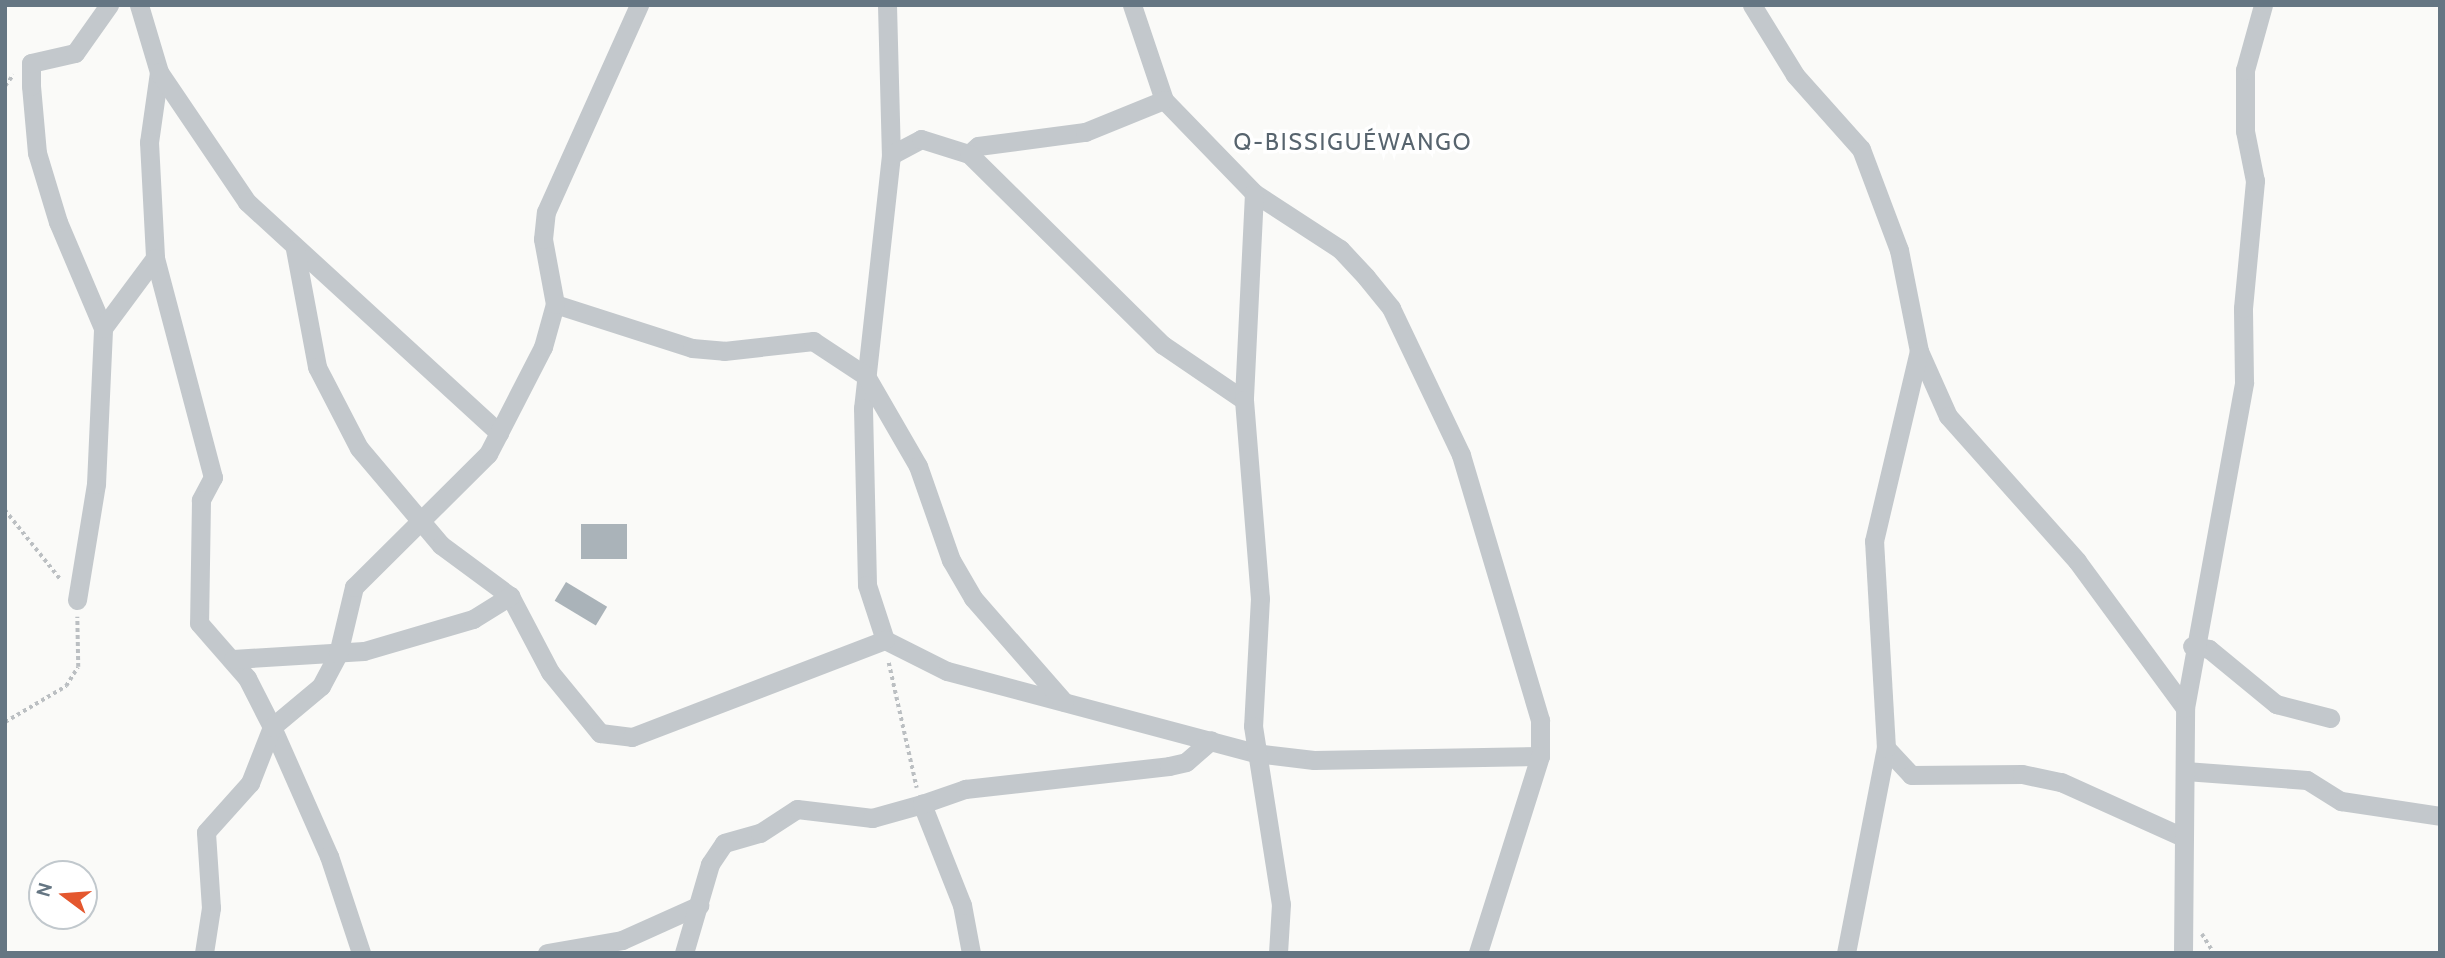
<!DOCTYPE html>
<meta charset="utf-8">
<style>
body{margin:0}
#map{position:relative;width:2445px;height:958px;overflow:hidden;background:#fafaf8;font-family:Cabin,sans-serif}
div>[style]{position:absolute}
.building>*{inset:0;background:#aab3b9;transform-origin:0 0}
.path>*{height:3.5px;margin-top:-1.75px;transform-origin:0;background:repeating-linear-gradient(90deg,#bbbfc2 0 3.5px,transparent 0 7px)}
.minor>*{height:19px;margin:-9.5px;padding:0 9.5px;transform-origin:9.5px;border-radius:9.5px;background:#c3c8cc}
span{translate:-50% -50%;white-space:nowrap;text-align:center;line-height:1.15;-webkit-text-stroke:7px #fff;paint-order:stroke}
.quarter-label{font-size:23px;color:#57646e;letter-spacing:2px}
.frame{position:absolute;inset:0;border:7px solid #657683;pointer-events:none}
.north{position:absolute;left:28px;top:860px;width:70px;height:70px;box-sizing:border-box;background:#fff;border:2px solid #c1c8cd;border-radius:50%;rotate:286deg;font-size:19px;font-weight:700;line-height:28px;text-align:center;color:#657683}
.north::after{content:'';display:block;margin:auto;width:24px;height:32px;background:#e4572e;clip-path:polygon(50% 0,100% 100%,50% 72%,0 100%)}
</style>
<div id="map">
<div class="building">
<i style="left:627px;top:524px;width:35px;height:46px;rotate:90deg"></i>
<i style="left:566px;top:582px;width:48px;height:22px;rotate:31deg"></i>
</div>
<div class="path">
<i style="left:5px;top:86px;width:14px;rotate:-54deg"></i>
<i style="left:5px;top:510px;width:90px;rotate:51.3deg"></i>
<i style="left:889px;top:663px;width:128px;rotate:77.4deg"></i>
<i style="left:5px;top:722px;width:71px;rotate:-30.5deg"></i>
<i style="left:66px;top:686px;width:22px;rotate:-58deg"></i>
<i style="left:78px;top:667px;width:50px;rotate:-91.1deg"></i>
<i style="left:2202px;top:934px;width:22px;rotate:58deg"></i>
</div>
<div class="minor">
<i style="left:139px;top:5px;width:70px;rotate:73.4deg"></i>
<i style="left:159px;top:72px;width:71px;rotate:98.1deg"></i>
<i style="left:149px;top:142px;width:116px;rotate:87deg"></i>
<i style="left:155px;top:258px;width:227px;rotate:75.2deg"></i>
<i style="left:213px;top:477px;width:26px;rotate:118deg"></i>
<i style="left:201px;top:500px;width:123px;rotate:90.9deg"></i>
<i style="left:199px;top:623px;width:73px;rotate:48.9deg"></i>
<i style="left:247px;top:678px;width:55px;rotate:63deg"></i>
<i style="left:272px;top:727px;width:141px;rotate:66.2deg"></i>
<i style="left:329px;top:856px;width:102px;rotate:71.7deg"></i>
<i style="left:887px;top:5px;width:150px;rotate:88.5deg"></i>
<i style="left:891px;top:155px;width:255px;rotate:96.3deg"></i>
<i style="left:863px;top:408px;width:177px;rotate:88.7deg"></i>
<i style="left:867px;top:585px;width:58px;rotate:71.9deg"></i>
<i style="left:885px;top:640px;width:69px;rotate:26.6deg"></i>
<i style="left:947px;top:671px;width:319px;rotate:14.9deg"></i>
<i style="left:1255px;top:753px;width:59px;rotate:6.8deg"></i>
<i style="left:1314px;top:760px;width:226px;rotate:-1deg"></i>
<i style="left:1132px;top:5px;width:100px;rotate:71.4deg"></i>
<i style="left:1164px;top:100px;width:129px;rotate:45.9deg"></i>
<i style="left:1254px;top:193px;width:103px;rotate:33.1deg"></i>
<i style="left:1340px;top:249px;width:38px;rotate:47deg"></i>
<i style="left:1366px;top:277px;width:40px;rotate:51deg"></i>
<i style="left:1391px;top:308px;width:163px;rotate:64.5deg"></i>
<i style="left:1461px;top:455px;width:277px;rotate:73.4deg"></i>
<i style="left:1540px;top:720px;width:36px;rotate:90deg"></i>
<i style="left:1540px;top:756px;width:207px;rotate:107.5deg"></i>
<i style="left:1752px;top:5px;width:82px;rotate:58.4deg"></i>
<i style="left:1795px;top:75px;width:99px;rotate:48.3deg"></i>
<i style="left:1861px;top:149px;width:108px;rotate:69.4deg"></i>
<i style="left:1899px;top:250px;width:103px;rotate:78.8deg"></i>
<i style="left:1919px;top:351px;width:71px;rotate:66deg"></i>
<i style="left:1948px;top:416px;width:194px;rotate:48.3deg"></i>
<i style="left:2077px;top:561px;width:182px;rotate:53.7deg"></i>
<i style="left:159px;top:72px;width:157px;rotate:55.9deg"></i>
<i style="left:247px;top:202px;width:342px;rotate:42.5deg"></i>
<i style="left:969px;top:154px;width:12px;rotate:-42deg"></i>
<i style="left:978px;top:146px;width:108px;rotate:-7.5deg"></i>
<i style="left:1085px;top:132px;width:85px;rotate:-22.1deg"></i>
<i style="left:891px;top:155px;width:34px;rotate:-28deg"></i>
<i style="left:921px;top:139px;width:50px;rotate:17.4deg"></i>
<i style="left:969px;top:154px;width:272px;rotate:44.6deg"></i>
<i style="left:1163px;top:345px;width:98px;rotate:34.2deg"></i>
<i style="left:1254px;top:193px;width:207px;rotate:92.8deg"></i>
<i style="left:1244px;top:400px;width:199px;rotate:85.4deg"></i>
<i style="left:1260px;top:598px;width:128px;rotate:93.1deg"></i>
<i style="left:1253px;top:726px;width:180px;rotate:81.1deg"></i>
<i style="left:1281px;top:904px;width:49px;rotate:93.5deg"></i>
<i style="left:295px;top:249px;width:120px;rotate:79.4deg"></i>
<i style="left:317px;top:367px;width:91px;rotate:62.6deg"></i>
<i style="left:359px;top:448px;width:127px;rotate:49.8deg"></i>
<i style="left:441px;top:545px;width:86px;rotate:36.5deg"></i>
<i style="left:510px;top:596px;width:86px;rotate:62.2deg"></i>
<i style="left:550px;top:672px;width:79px;rotate:50.7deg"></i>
<i style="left:600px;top:733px;width:32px;rotate:7deg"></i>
<i style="left:632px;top:737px;width:271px;rotate:-21deg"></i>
<i style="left:555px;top:304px;width:144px;rotate:17.8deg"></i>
<i style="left:692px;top:348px;width:32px;rotate:5deg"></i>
<i style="left:724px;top:351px;width:90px;rotate:-6.4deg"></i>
<i style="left:813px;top:341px;width:64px;rotate:33.4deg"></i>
<i style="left:866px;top:376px;width:104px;rotate:60deg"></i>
<i style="left:918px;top:466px;width:100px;rotate:70.7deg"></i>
<i style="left:951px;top:560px;width:44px;rotate:59.9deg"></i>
<i style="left:973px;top:598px;width:138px;rotate:48.8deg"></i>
<i style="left:103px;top:328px;width:115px;rotate:-113deg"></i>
<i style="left:58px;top:222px;width:72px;rotate:-106.9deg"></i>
<i style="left:37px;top:153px;width:67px;rotate:-95.1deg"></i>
<i style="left:31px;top:86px;width:23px;rotate:-90deg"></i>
<i style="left:31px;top:63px;width:45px;rotate:-12.8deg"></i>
<i style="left:75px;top:53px;width:59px;rotate:-54.7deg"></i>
<i style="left:77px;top:600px;width:118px;rotate:-80.7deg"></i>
<i style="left:96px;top:484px;width:156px;rotate:-87.4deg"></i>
<i style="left:103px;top:328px;width:87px;rotate:-53.4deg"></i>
<i style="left:2192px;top:646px;width:17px;rotate:10deg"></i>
<i style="left:2209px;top:649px;width:87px;rotate:39.4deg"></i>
<i style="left:2276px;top:704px;width:56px;rotate:14.5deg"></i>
<i style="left:233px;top:659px;width:131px;rotate:-3.5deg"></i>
<i style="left:364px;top:651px;width:114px;rotate:-16.4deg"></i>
<i style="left:473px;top:619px;width:44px;rotate:-31.9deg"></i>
<i style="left:1886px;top:748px;width:37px;rotate:47deg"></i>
<i style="left:1911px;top:775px;width:111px;rotate:-0.5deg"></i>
<i style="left:2022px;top:774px;width:40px;rotate:12deg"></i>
<i style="left:2061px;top:782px;width:134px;rotate:24.3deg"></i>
<i style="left:2185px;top:771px;width:122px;rotate:4.2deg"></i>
<i style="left:2307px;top:780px;width:40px;rotate:32deg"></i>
<i style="left:2341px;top:801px;width:100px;rotate:8.6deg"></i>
<i style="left:204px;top:953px;width:46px;rotate:-81.2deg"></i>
<i style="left:211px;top:908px;width:76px;rotate:-93.8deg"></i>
<i style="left:206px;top:832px;width:66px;rotate:-48.1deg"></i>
<i style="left:250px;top:783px;width:60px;rotate:-68.6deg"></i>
<i style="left:272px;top:727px;width:64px;rotate:-39.9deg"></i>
<i style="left:321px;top:686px;width:36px;rotate:-62deg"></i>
<i style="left:338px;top:654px;width:69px;rotate:-76.6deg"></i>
<i style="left:354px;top:587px;width:189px;rotate:-44.8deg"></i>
<i style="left:488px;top:454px;width:120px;rotate:-62.8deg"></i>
<i style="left:543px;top:347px;width:45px;rotate:-74.4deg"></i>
<i style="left:555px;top:304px;width:66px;rotate:-100.5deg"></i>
<i style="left:543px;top:239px;width:27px;rotate:-84deg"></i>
<i style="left:546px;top:212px;width:227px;rotate:-65.8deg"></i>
<i style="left:547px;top:953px;width:76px;rotate:-9.8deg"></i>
<i style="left:622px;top:940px;width:85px;rotate:-24.2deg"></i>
<i style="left:684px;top:953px;width:93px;rotate:-73.7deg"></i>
<i style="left:710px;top:864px;width:25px;rotate:-56deg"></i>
<i style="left:724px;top:843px;width:37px;rotate:-16deg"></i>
<i style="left:760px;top:833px;width:44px;rotate:-33deg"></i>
<i style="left:797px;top:809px;width:76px;rotate:6.8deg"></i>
<i style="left:872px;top:818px;width:52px;rotate:-15.6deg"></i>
<i style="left:971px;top:953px;width:49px;rotate:-100.6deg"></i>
<i style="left:962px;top:905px;width:109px;rotate:-111.6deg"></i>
<i style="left:922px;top:804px;width:46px;rotate:-19.2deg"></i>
<i style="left:965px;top:789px;width:205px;rotate:-6.4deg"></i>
<i style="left:1169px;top:766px;width:17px;rotate:-13deg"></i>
<i style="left:1186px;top:762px;width:33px;rotate:-41deg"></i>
<i style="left:1846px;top:953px;width:209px;rotate:-79deg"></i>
<i style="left:1886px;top:748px;width:207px;rotate:-93.3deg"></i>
<i style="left:1874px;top:541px;width:195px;rotate:-76.7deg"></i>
<i style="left:2183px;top:953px;width:245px;rotate:-89.5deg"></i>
<i style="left:2185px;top:708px;width:331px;rotate:-79.7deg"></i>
<i style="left:2244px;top:382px;width:74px;rotate:-90.8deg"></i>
<i style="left:2243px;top:308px;width:128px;rotate:-84.6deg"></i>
<i style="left:2255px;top:181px;width:51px;rotate:-101.3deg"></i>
<i style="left:2245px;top:131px;width:61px;rotate:-90deg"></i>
<i style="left:2245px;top:70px;width:67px;rotate:-74.5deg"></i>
</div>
<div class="quarter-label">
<span style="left:1353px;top:142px">Q-BISSIGUÉWANGO</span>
</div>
<div class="frame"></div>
<div class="north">N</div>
</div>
